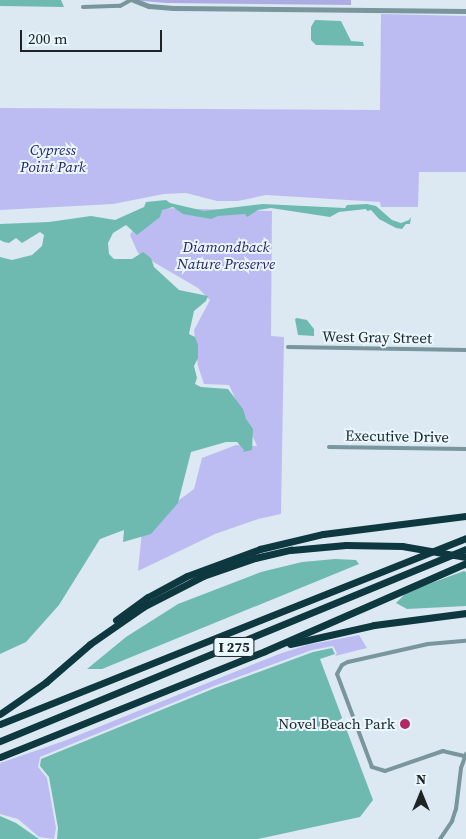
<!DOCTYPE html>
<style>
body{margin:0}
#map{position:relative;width:466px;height:839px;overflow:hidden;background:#dce9f2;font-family:"Source Serif 4",serif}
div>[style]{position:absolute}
.green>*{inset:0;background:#bdbcf2}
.forest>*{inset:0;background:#adace2}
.water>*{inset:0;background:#6ebab1}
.minor>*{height:4px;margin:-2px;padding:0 2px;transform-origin:2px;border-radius:2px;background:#78969c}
.tertiary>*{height:5px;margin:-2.5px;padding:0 2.5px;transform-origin:2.5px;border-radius:2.5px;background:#78969c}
.motorway>*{height:7px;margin:-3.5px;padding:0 3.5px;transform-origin:3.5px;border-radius:3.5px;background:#0e383f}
.motorway-bridge>*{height:7px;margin:-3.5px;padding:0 3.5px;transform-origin:3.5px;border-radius:3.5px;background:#0e383f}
.dots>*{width:14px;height:14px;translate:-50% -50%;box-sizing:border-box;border:2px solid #e9f7ff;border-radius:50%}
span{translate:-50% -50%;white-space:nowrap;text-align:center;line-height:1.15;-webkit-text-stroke:4px #e9f7ff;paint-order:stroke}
.shield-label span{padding:1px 4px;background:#e9f7ff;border:1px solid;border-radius:4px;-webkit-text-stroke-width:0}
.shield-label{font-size:14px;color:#1e2326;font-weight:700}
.park-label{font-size:15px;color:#2b2261;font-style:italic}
.street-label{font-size:15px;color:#1e2326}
.poi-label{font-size:15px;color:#1e2326}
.right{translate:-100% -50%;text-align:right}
.north{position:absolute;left:396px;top:769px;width:50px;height:50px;-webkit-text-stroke:4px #e9f7ff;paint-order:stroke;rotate:0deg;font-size:14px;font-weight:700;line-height:20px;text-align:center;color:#1e2326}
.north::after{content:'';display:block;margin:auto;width:18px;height:22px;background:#1e2326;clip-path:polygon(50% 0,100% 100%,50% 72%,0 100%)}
.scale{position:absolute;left:20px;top:30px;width:142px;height:22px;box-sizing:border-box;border:2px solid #1e2326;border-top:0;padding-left:6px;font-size:15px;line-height:18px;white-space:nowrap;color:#1e2326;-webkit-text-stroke:4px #e9f7ff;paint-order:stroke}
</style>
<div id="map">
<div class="green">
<i style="clip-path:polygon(381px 14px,466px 16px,466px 172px,419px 172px,418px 207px,381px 207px,380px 202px,266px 195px,238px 201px,217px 201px,186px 193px,164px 194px,113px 204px,0 210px,0 108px,380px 110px)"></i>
<i style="clip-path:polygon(162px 208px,272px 211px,271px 336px,284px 337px,281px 514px,258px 519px,215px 534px,138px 571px,142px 531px,152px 520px,194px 489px,202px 458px,236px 445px,257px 446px,229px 385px,204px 384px,198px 366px,194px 330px,210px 300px,198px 288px,138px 253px,130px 235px,140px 219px)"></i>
<i style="clip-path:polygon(359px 635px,367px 648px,335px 656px,337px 653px,333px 646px,312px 650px,214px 686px,40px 757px,38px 767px,47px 778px,56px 828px,54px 839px,39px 837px,18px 819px,0 814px,0 763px,64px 741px,279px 654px,307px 645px)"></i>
</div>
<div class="forest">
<i style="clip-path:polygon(131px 0,351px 0,351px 5px,166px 3px)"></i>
</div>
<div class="water">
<i style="clip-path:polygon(0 0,61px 0,64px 7px,0 6px)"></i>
<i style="clip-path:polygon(315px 20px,341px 21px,351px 41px,363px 42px,364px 46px,316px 45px,311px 40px,311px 27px)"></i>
<i style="clip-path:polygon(166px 200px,170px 203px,204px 211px,263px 204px,345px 208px,347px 205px,367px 204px,376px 206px,392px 220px,401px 223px,409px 220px,411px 217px,410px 224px,406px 224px,402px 229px,396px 228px,379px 219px,371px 210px,367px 211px,366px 209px,339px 212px,330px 217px,271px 208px,258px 210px,247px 217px,245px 214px,218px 216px,211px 219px,183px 214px,173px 207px,162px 210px,160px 217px,137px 235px,126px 225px,113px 233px,108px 243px,109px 254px,114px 259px,132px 259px,143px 252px,151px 258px,154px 267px,179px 290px,208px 296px,206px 301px,194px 311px,189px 334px,195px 337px,198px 345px,198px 358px,194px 366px,197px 378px,195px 384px,201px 387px,228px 389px,243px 409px,246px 419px,253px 429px,252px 450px,243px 452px,244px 450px,237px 442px,226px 442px,191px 452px,178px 503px,151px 534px,123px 542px,124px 530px,100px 539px,59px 605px,26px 642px,0 654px,0 257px,12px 260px,32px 255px,42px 246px,44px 235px,40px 232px,22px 243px,16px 238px,9px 243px,4px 242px,0 240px,0 224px,49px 222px,91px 216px,115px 220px,144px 207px,146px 202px)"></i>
<i style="clip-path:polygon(297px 318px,307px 320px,310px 324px,314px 329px,314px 336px,298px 335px,295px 319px)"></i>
<i style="clip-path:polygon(335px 559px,356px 560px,359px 564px,102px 669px,87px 669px,126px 637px,178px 604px,261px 572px,302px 562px)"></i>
<i style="clip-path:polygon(464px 571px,466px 572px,466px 606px,407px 609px,396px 603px,407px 592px)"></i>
<i style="clip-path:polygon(332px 648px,335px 654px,320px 659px,373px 800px,360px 817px,258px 839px,57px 839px,58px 828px,49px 777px,40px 766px,41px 759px,215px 688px,313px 652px)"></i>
<i style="clip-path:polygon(0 816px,16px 823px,39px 839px,0 839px)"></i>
</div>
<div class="minor">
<i style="left:83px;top:7px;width:37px;rotate:-2deg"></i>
<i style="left:120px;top:6px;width:13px;rotate:-29deg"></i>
<i style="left:288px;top:347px;width:178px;rotate:1deg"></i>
<i style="left:329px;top:447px;width:137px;rotate:0.8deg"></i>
<i style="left:464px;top:756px;width:22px;rotate:-167deg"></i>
<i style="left:443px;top:751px;width:61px;rotate:161deg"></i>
<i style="left:385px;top:771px;width:14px;rotate:-163deg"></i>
<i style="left:372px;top:767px;width:99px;rotate:-110.6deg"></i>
<i style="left:337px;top:674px;width:10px;rotate:-61deg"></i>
<i style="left:342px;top:665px;width:7px;rotate:-27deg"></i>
<i style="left:348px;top:662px;width:82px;rotate:-12.7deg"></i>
<i style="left:428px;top:644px;width:38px;rotate:-5deg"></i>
<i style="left:440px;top:839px;width:22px;rotate:-56deg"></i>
<i style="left:452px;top:821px;width:13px;rotate:-72deg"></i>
<i style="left:456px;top:809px;width:41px;rotate:-83deg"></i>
<i style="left:461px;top:768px;width:15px;rotate:-70deg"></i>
</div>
<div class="tertiary">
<i style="left:133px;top:0;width:17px;rotate:21deg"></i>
<i style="left:149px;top:6px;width:24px;rotate:5deg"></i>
<i style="left:173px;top:8px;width:293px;rotate:0.6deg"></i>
</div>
<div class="motorway">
<i style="left:116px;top:620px;width:39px;rotate:-36deg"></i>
<i style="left:148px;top:597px;width:44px;rotate:-28.3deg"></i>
<i style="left:187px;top:576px;width:78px;rotate:-20.3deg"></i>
<i style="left:260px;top:549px;width:65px;rotate:-13.4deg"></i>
<i style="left:323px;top:534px;width:144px;rotate:-7.2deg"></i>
<i style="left:290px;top:644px;width:86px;rotate:-12.7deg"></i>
<i style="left:374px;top:625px;width:93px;rotate:-7.4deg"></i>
<i style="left:0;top:714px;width:56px;rotate:-34.8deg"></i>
<i style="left:46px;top:682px;width:58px;rotate:-40.8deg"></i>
<i style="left:90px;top:644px;width:65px;rotate:-34.9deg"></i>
<i style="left:143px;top:607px;width:68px;rotate:-27.3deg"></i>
<i style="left:203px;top:576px;width:55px;rotate:-19.1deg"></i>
<i style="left:255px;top:558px;width:37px;rotate:-13deg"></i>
<i style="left:291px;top:550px;width:55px;rotate:-5.2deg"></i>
<i style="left:346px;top:545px;width:56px;rotate:1deg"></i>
<i style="left:0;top:724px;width:502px;rotate:-21.76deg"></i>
<i style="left:0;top:741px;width:504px;rotate:-22.39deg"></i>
<i style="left:0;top:757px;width:285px;rotate:-21.8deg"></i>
<i style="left:265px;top:651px;width:219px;rotate:-23.6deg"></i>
</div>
<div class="motorway-bridge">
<i style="left:402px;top:546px;width:65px;rotate:9.8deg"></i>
</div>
<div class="dots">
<i style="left:405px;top:724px;background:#b32966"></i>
</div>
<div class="shield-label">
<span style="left:234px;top:647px">I 275</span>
</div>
<div class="park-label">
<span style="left:53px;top:158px">Cypress<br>Point Park</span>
<span style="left:226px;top:255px">Diamondback<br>Nature Preserve</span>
</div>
<div class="street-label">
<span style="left:377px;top:337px;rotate:1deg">West Gray Street</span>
<span style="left:397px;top:436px;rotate:1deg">Executive Drive</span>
</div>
<div class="poi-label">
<span class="right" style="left:395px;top:724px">Novel Beach Park</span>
</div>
<div class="north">N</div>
<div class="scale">200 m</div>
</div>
